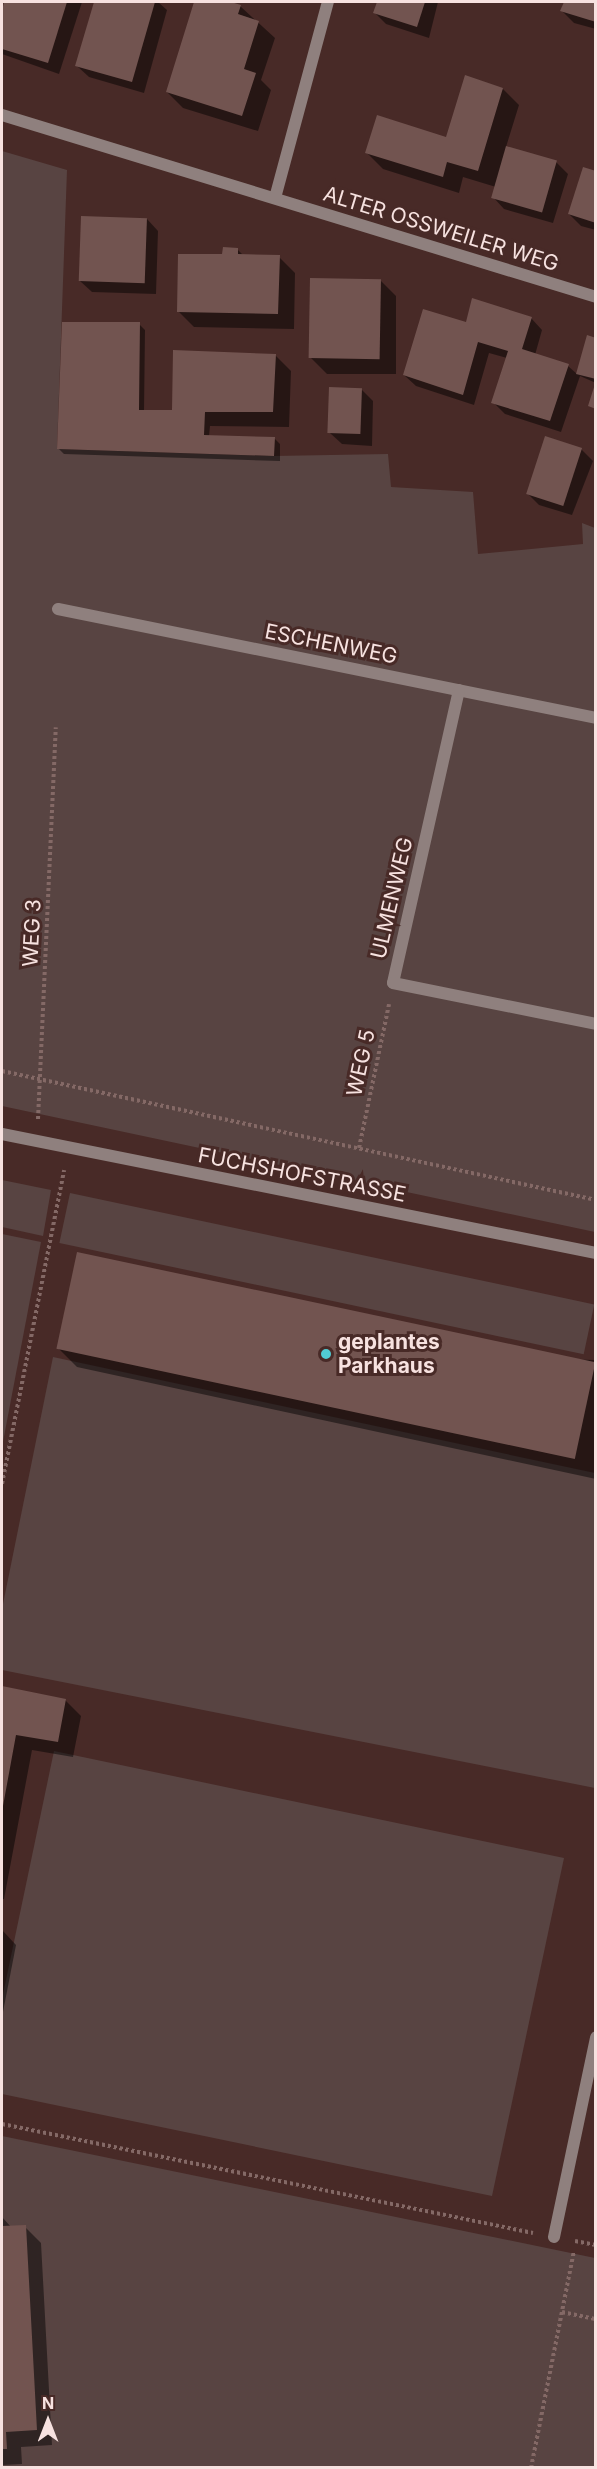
<!DOCTYPE html>
<style>
body{margin:0}
#map{position:relative;width:597px;height:2469px;overflow:hidden;background:#482a27;font-family:Inter,sans-serif}
div>[style]{position:absolute}
.green>*{inset:0;background:#584442;transform-origin:0 0}
.shadow>*{inset:0;background:#0007}
.building>*{inset:0;background:#725450;transform-origin:0 0}
.path>*{height:4px;margin-top:-2px;transform-origin:0;background:repeating-linear-gradient(90deg,#846966 0 3px,transparent 0 6px)}
.lane>*{height:12px;margin:-6px;padding:0 6px;transform-origin:6px;border-radius:6px;background:#8f807e}
.street>*{height:12px;margin:-6px;padding:0 6px;transform-origin:6px;border-radius:6px;background:#8f807e}
.dots>*{width:16px;height:16px;translate:-50% -50%;box-sizing:border-box;border:3px solid #482a27;border-radius:50%}
span{translate:-50% -50%;white-space:nowrap;text-align:center;line-height:1.15;-webkit-text-stroke:6px #482a27;paint-order:stroke}
.street-label{font-size:21px;color:#f7e2e0}
.poi-label{font-size:21px;color:#f7e2e0;font-weight:700}
.left{translate:0 -50%;text-align:left}
.frame{position:absolute;inset:0;border:3px solid #f7e2e0;pointer-events:none}
.north{position:absolute;left:18px;top:2391px;width:60px;height:60px;-webkit-text-stroke:4px #482a27;paint-order:stroke;rotate:0deg;font-size:16px;font-weight:700;line-height:24px;text-align:center;color:#f7e2e0}
.north::after{content:'';display:block;margin:auto;width:21px;height:27px;background:#f7e2e0;clip-path:polygon(50% 0,100% 100%,50% 72%,0 100%)}
</style>
<div id="map">
<div class="green">
<i style="clip-path:polygon(2px 151px,67px 170px,57px 449px,274px 456px,388px 454px,391px 487px,473px 492px,478px 554px,583px 544px,582px 523px,595px 528px,595px 1232px,2px 1106px)"></i>
<i style="clip-path:polygon(2px 1180px,51px 1190px,43px 1236px,2px 1227px)"></i>
<i style="left:70px;top:1193px;width:536px;height:51px;rotate:12deg"></i>
<i style="clip-path:polygon(2px 1234px,41px 1242px,2px 1447px)"></i>
<i style="clip-path:polygon(53px 1357px,595px 1473px,595px 1788px,2px 1670px,2px 1609px)"></i>
<i style="clip-path:polygon(54px 1751px,564px 1858px,492px 2196px,2px 2094px,2px 1999px)"></i>
<i style="clip-path:polygon(2px 2136px,595px 2258px,595px 2467px,2px 2467px)"></i>
</div>
<div class="shadow">
<i style="clip-path:polygon(6px 2px,82px 2px,59px 74px,2px 54px,2px 16px)"></i>
<i style="clip-path:polygon(95px 2px,158px 2px,167px 10px,144px 93px,89px 77px,77px 66px)"></i>
<i style="clip-path:polygon(196px 2px,226px 2px,240px 6px,275px 38px,261px 80px,271px 90px,258px 131px,183px 108px,167px 92px)"></i>
<i style="clip-path:polygon(378px 2px,438px 2px,429px 38px,386px 24px,375px 13px)"></i>
<i style="clip-path:polygon(565px 2px,596px 2px,596px 29px,574px 23px,562px 11px)"></i>
<i style="clip-path:polygon(503px 89px,519px 105px,506px 147px,556px 162px,568px 174px,553px 223px,504px 209px,493px 197px,496px 187px,463px 177px,459px 193px,383px 169px,367px 153px,447px 138px)"></i>
<i style="clip-path:polygon(596px 172px,596px 230px,581px 226px,569px 214px)"></i>
<i style="clip-path:polygon(147px 219px,158px 231px,156px 294px,92px 292px,80px 281px)"></i>
<i style="clip-path:polygon(237px 249px,244px 256px,279px 257px,295px 273px,294px 329px,194px 327px,178px 311px,223px 255px)"></i>
<i style="clip-path:polygon(380px 280px,396px 296px,396px 374px,327px 374px,311px 358px)"></i>
<i style="clip-path:polygon(531px 318px,542px 330px,535px 355px,568px 366px,577px 374px,588px 337px,596px 339px,596px 383px,580px 376px,561px 432px,505px 414px,493px 402px,507px 358px,489px 353px,474px 405px,416px 386px,404px 375px,467px 324px)"></i>
<i style="clip-path:polygon(139px 324px,145px 330px,144px 412px,176px 413px,275px 355px,291px 371px,289px 427px,210px 426px,209px 436px,274px 438px,280px 444px,280px 461px,64px 454px,58px 448px)"></i>
<i style="clip-path:polygon(361px 389px,373px 401px,372px 446px,342px 444px,330px 433px)"></i>
<i style="clip-path:polygon(581px 449px,593px 461px,572px 515px,539px 505px,528px 494px)"></i>
<i style="clip-path:polygon(58px 1348px,596px 1360px,596px 1479px,77px 1367px)"></i>
<i style="clip-path:polygon(2px 1688px,65px 1700px,81px 1716px,73px 1757px,32px 1750px,4px 1899px,2px 1899px)"></i>
<i style="clip-path:polygon(2px 1930px,16px 1945px,2px 2017px)"></i>
<i style="clip-path:polygon(2px 2217px,11px 2227px,25px 2227px,41px 2243px,52px 2445px,21px 2447px,22px 2464px,2px 2465px)"></i>
</div>
<div class="building">
<i style="clip-path:polygon(4px 2px,67px 2px,48px 63px,2px 49px,2px 11px)"></i>
<i style="clip-path:polygon(94px 2px,155px 2px,132px 82px,75px 66px)"></i>
<i style="clip-path:polygon(194px 2px,231px 2px,241px 5px,238px 14px,259px 21px,244px 69px,256px 73px,242px 116px,166px 92px)"></i>
<i style="clip-path:polygon(377px 2px,425px 2px,417px 27px,373px 13px)"></i>
<i style="clip-path:polygon(564px 2px,596px 2px,596px 22px,560px 11px)"></i>
<i style="clip-path:polygon(465px 75px,503px 88px,478px 171px,447px 162px,443px 177px,365px 153px,377px 115px,446px 137px)"></i>
<i style="left:506px;top:146px;width:53px;height:54px;rotate:16deg"></i>
<i style="clip-path:polygon(583px 167px,596px 171px,596px 223px,568px 214px)"></i>
<i style="left:81px;top:216px;width:66px;height:65px;rotate:2deg"></i>
<i style="clip-path:polygon(223px 247px,238px 248px,238px 254px,280px 255px,278px 314px,177px 312px,178px 254px,222px 254px)"></i>
<i style="left:310px;top:278px;width:71px;height:80px;rotate:1deg"></i>
<i style="clip-path:polygon(472px 298px,532px 317px,522px 349px,569px 364px,550px 421px,491px 403px,508px 351px,478px 342px,463px 395px,403px 375px,423px 309px,466px 322px)"></i>
<i style="clip-path:polygon(62px 322px,140px 322px,139px 410px,172px 410px,173px 350px,276px 354px,273px 412px,205px 412px,204px 435px,275px 437px,274px 456px,57px 449px)"></i>
<i style="clip-path:polygon(587px 335px,596px 338px,596px 379px,576px 374px)"></i>
<i style="clip-path:polygon(595px 384px,596px 384px,596px 409px,588px 406px)"></i>
<i style="left:329px;top:387px;width:33px;height:46px;rotate:2deg"></i>
<i style="left:545px;top:436px;width:39px;height:61px;rotate:18deg"></i>
<i style="left:77px;top:1252px;width:530px;height:99px;rotate:12deg"></i>
<i style="clip-path:polygon(2px 1686px,66px 1699px,58px 1742px,16px 1735px,3px 1806px)"></i>
<i style="clip-path:polygon(26px 2225px,37px 2430px,6px 2432px,7px 2449px,2px 2449px,2px 2226px)"></i>
</div>
<div class="path">
<i style="left:2px;top:1071px;width:608px;rotate:12.25deg"></i>
<i style="left:38px;top:1119px;width:392px;rotate:-87.4deg"></i>
<i style="left:359px;top:1148px;width:147px;rotate:-78.2deg"></i>
<i style="left:2px;top:1484px;width:320px;rotate:-78.8deg"></i>
<i style="left:2px;top:2124px;width:542px;rotate:11.6deg"></i>
<i style="left:575px;top:2241px;width:21px;rotate:11deg"></i>
<i style="left:562px;top:2312px;width:35px;rotate:12deg"></i>
<i style="left:531px;top:2468px;width:221px;rotate:-78.8deg"></i>
</div>
<div class="lane">
<i style="left:554px;top:2237px;width:204px;rotate:-78.1deg"></i>
</div>
<div class="street">
<i style="left:2px;top:115px;width:621px;rotate:17.03deg"></i>
<i style="left:275px;top:198px;width:203px;rotate:-74.9deg"></i>
<i style="left:58px;top:609px;width:549px;rotate:11.45deg"></i>
<i style="left:459px;top:690px;width:300px;rotate:102.7deg"></i>
<i style="left:393px;top:983px;width:207px;rotate:11.4deg"></i>
<i style="left:2px;top:1134px;width:606px;rotate:11.33deg"></i>
</div>
<div class="dots">
<i style="left:326px;top:1354px;background:#51ccd4"></i>
</div>
<div class="street-label">
<span style="left:441px;top:229px;rotate:17deg">ALTER OSSWEILER WEG</span>
<span style="left:331px;top:644px;rotate:11deg">ESCHENWEG</span>
<span style="left:392px;top:898px;rotate:-77deg">ULMENWEG</span>
<span style="left:32px;top:933px;rotate:-87deg">WEG 3</span>
<span style="left:361px;top:1063px;rotate:-78deg">WEG 5</span>
<span style="left:302px;top:1175px;rotate:11deg">FUCHSHOFSTRASSE</span>
</div>
<div class="poi-label">
<span class="left" style="left:338px;top:1354px">geplantes<br>Parkhaus</span>
</div>
<div class="frame"></div>
<div class="north">N</div>
</div>
